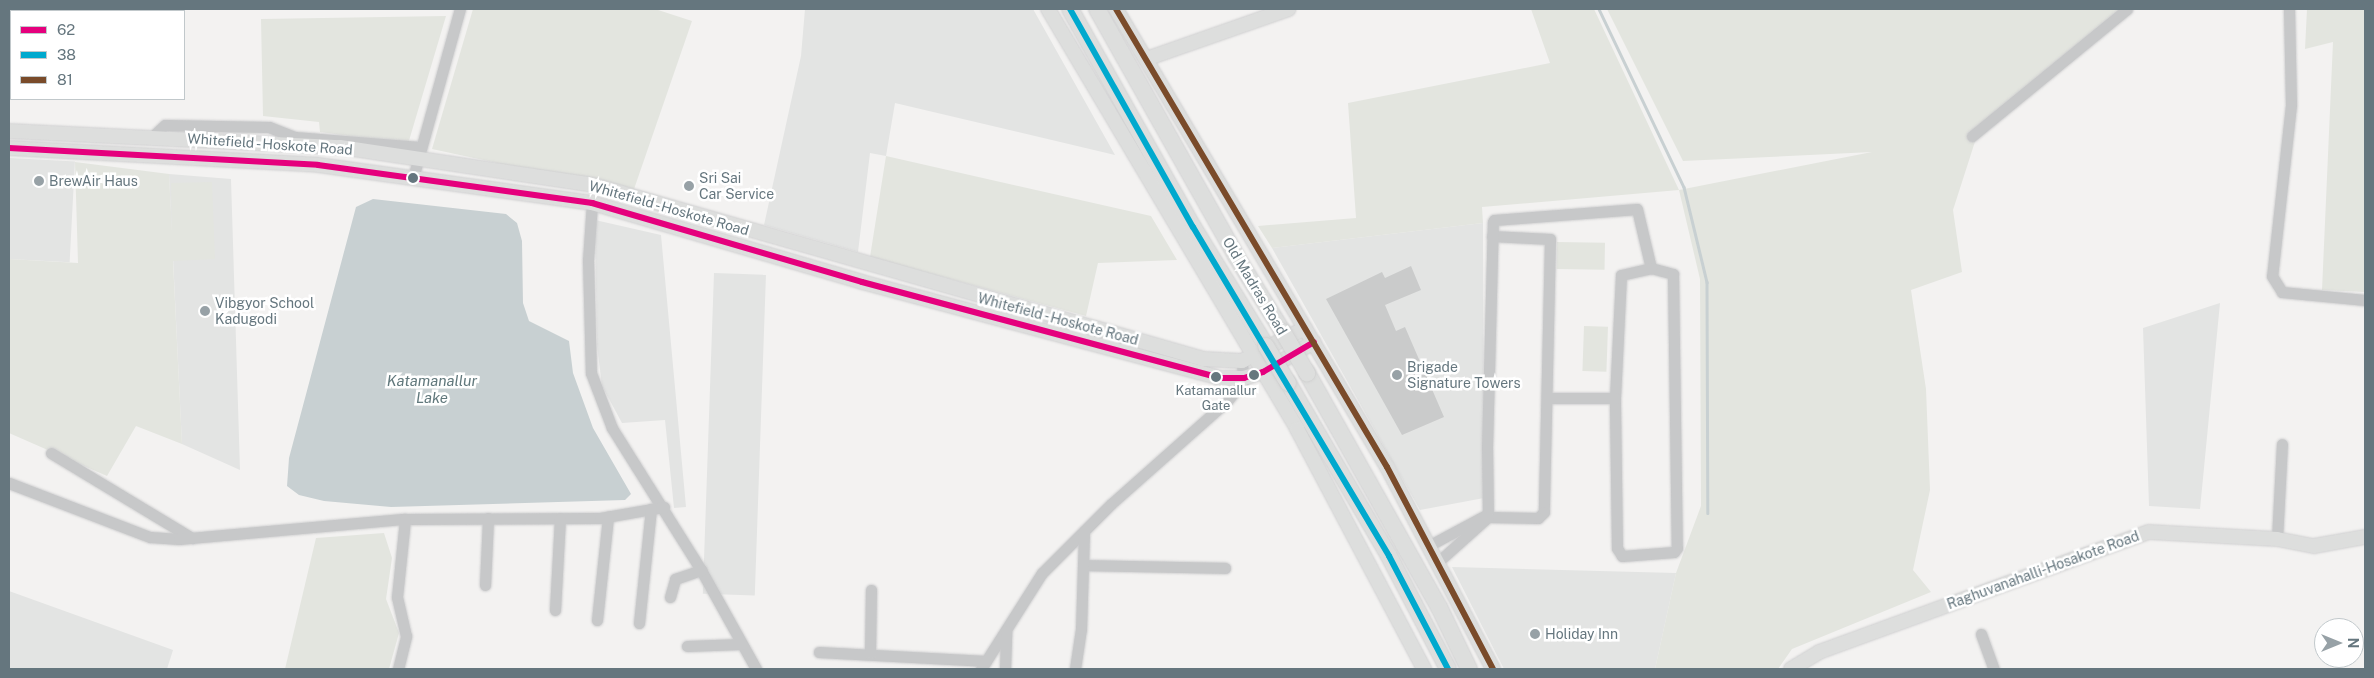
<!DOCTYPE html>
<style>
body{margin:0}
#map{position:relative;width:2374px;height:678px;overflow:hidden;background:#f3f2f1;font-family:"Public Sans",sans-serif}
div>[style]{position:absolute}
.built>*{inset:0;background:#e3e4e3;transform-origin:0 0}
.green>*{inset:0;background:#e3e5df;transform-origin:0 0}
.water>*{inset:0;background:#c8d0d2}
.stream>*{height:2.5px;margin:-1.25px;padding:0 1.25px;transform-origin:1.25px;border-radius:1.25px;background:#c8d0d2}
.building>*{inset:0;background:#cacbcb}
.roads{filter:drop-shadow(0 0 1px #d0d0d1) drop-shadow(0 0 1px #d0d0d1)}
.minor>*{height:11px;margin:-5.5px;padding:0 5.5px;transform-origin:5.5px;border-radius:5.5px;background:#c7c8c9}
.major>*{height:14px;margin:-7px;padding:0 7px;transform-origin:7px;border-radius:7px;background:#dddedd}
.highway>*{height:16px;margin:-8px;padding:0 8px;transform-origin:8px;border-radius:8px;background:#dddedd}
.bridges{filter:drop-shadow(0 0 1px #cfcfcf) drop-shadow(0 0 1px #cfcfcf)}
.highway-bridge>*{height:16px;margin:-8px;padding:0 8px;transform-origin:8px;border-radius:8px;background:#dddedd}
.bus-1>*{height:6px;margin:-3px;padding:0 3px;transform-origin:3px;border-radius:3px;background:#e5007d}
.bus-2>*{height:6px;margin:-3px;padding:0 3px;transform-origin:3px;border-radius:3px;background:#00a9ce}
.bus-3>*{height:6px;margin:-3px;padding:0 3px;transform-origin:3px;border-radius:3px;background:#7a4b2a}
.dots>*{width:14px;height:14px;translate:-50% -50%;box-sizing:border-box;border:2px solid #fff;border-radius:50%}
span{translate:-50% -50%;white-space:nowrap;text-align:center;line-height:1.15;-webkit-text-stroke:5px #fff;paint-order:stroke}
.bus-label{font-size:13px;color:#65767e}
.street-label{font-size:14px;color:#65767e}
.poi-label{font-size:14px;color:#65767e}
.left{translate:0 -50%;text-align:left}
.water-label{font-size:15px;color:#61787c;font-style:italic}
.frame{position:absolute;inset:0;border:10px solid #65767e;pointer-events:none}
.legend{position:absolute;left:10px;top:10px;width:175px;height:90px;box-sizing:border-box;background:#fff;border:1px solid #c1c8cb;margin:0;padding:6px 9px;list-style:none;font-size:15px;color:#65767e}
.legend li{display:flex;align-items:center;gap:10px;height:25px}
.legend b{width:25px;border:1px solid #c1c8cb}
.north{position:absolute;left:2314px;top:618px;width:50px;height:50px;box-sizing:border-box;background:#fff;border:1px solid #c1c8cb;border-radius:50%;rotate:90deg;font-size:14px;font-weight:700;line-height:20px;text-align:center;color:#65767e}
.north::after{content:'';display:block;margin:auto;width:18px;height:22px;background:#97a1a6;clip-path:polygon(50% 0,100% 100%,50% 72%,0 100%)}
</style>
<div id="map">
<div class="built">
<i style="clip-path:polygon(805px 9px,1033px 9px,1115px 155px,895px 103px,886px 156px,870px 153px,858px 252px,764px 225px,801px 56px)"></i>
<i style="left:9px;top:158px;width:66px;height:101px;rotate:3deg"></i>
<i style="clip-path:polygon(169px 174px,231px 179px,240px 470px,182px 444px)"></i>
<i style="clip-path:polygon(595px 220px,661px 235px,686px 507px,674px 508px,665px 420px,622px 423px,602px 386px,597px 345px)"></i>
<i style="clip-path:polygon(1483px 223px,1484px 498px,1420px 510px,1272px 248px)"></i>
<i style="left:714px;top:273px;width:52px;height:321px;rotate:2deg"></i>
<i style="clip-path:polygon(2220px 303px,2200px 509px,2149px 506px,2143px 328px)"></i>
<i style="clip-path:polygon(1452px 567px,1676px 573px,1655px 669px,1504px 669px)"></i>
<i style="clip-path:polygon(9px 591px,173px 650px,167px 669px,9px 669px)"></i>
</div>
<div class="green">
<i style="clip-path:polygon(473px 9px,655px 9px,692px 21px,633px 192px,432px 149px)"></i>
<i style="clip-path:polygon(1531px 9px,1594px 9px,1679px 190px,1872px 152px,1683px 161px,1607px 9px,2124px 9px,1981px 123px,1953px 210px,1962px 272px,1911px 290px,1926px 389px,1930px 490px,1913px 570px,1931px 592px,1792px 649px,1778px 669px,1655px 669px,1676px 573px,1701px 506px,1700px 279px,1679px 190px,1482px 207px,1483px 223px,1272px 248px,1258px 226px,1356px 218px,1348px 103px,1550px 63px)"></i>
<i style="clip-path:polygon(2307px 9px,2365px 9px,2365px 292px,2322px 290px,2333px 42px,2305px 49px)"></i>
<i style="clip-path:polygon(446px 16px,408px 144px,320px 132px,319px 122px,263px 116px,261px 19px)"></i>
<i style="clip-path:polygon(886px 156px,1151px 216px,1177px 260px,1098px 263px,1086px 316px,870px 257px)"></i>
<i style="clip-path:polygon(75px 162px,169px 174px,172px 232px,171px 183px,212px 182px,215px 259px,173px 261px,182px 444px,136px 426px,107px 476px,9px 433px,9px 259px,78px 263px)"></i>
<i style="left:1557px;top:242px;width:48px;height:27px;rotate:1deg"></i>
<i style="left:1584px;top:326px;width:24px;height:45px;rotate:2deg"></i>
<i style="clip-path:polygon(384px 533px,392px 558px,386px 599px,399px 633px,389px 669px,285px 669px,316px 538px)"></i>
</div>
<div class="water">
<i style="clip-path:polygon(373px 199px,506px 214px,517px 223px,522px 241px,523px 303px,529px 321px,569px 341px,573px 373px,593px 428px,631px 494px,625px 500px,391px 507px,324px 501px,299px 495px,287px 486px,289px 458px,356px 207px)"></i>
</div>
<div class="stream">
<i style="left:1599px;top:9px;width:197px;rotate:64.5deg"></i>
<i style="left:1684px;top:187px;width:98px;rotate:76.4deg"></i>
<i style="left:1707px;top:282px;width:231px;rotate:89.8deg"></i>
</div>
<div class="building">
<i style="clip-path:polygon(1411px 266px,1421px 290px,1385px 305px,1396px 331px,1405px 327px,1444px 417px,1402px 435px,1326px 299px,1382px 272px,1385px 278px)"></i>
</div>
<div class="roads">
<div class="minor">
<i style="left:2289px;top:9px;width:96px;rotate:88.8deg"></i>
<i style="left:2291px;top:105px;width:172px;rotate:96.3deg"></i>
<i style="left:2272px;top:276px;width:19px;rotate:58deg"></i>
<i style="left:2282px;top:292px;width:83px;rotate:5.5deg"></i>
<i style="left:153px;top:136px;width:16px;rotate:-43deg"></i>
<i style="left:165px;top:125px;width:104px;rotate:1.1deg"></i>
<i style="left:269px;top:127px;width:28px;rotate:21deg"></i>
<i style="left:295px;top:137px;width:125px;rotate:4.6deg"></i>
<i style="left:1972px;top:136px;width:200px;rotate:-39.3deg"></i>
<i style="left:413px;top:178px;width:175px;rotate:-74.5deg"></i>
<i style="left:592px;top:203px;width:57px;rotate:94deg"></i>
<i style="left:588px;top:260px;width:113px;rotate:88.5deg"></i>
<i style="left:591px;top:373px;width:59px;rotate:69.1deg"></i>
<i style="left:612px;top:428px;width:168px;rotate:57.9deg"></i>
<i style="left:701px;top:570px;width:113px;rotate:60.9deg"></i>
<i style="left:1492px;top:236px;width:58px;rotate:3deg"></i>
<i style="left:1550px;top:239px;width:273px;rotate:91.3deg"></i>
<i style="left:1544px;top:512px;width:8px;rotate:135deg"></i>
<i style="left:1538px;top:518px;width:50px;rotate:-178.9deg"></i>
<i style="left:1488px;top:517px;width:70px;rotate:-90.8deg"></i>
<i style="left:1487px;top:447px;width:225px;rotate:-88.5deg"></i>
<i style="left:1493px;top:222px;width:2px;rotate:-63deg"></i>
<i style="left:1494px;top:220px;width:143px;rotate:-4.4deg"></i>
<i style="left:1637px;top:209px;width:61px;rotate:76.7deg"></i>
<i style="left:1651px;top:268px;width:23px;rotate:15deg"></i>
<i style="left:1673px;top:274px;width:274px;rotate:89.2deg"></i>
<i style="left:1677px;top:548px;width:5px;rotate:127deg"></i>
<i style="left:1674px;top:552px;width:52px;rotate:175.6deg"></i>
<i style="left:1622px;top:556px;width:9px;rotate:-122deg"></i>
<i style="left:1617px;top:548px;width:150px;rotate:-90.8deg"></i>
<i style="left:1615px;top:398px;width:123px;rotate:-87.2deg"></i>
<i style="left:1621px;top:275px;width:31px;rotate:-13deg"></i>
<i style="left:1547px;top:398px;width:68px"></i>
<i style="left:51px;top:453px;width:165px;rotate:31.1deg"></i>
<i style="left:9px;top:483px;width:151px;rotate:21deg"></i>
<i style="left:150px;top:537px;width:29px;rotate:4deg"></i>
<i style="left:179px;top:539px;width:227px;rotate:-5.1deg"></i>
<i style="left:405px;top:519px;width:195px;rotate:-0.3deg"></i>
<i style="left:600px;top:518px;width:65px;rotate:-9.8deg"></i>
<i style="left:2277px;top:539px;width:95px;rotate:-87deg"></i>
<i style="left:1430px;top:545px;width:64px;rotate:-28.2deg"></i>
<i style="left:1439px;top:561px;width:66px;rotate:-41.9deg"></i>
<i style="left:1085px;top:565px;width:140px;rotate:1.2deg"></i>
<i style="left:485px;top:585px;width:67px;rotate:-87.4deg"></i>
<i style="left:670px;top:597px;width:19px;rotate:-74deg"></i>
<i style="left:675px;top:579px;width:28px;rotate:-19deg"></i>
<i style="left:555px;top:610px;width:92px;rotate:-86.9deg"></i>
<i style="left:597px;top:620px;width:104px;rotate:-83.9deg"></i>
<i style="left:639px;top:623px;width:115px;rotate:-84deg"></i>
<i style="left:1981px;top:634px;width:37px;rotate:70deg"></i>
<i style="left:687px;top:646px;width:54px;rotate:-2.1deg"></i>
<i style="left:819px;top:652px;width:167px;rotate:3.1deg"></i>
<i style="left:870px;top:653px;width:63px;rotate:-89.1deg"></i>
<i style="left:398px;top:669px;width:34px;rotate:-76deg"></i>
<i style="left:406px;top:636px;width:40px;rotate:-103deg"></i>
<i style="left:397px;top:597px;width:78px;rotate:-84.1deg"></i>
<i style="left:981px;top:669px;width:114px;rotate:-57.6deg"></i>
<i style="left:1042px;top:573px;width:98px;rotate:-45deg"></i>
<i style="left:1111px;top:504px;width:155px;rotate:-41.6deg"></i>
<i style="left:1227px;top:401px;width:26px;rotate:-51deg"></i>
<i style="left:1243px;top:381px;width:20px;rotate:-93deg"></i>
<i style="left:1005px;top:669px;width:38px;rotate:-88deg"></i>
<i style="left:1075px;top:669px;width:40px;rotate:-81.5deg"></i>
<i style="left:1081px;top:629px;width:98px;rotate:-88.2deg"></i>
</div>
<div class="major">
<i style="left:1048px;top:9px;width:488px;rotate:59.3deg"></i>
<i style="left:1297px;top:429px;width:272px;rotate:62.1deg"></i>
<i style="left:1116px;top:9px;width:532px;rotate:59.39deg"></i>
<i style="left:1387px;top:467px;width:228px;rotate:62.3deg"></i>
<i style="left:1146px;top:59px;width:151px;rotate:-19.3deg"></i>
<i style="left:9px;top:131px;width:331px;rotate:2.8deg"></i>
<i style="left:340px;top:147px;width:257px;rotate:8.5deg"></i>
<i style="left:594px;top:185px;width:634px;rotate:15.92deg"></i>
<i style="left:1204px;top:359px;width:38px;rotate:3deg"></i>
<i style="left:1242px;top:361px;width:71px;rotate:-27.6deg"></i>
<i style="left:9px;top:148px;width:309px;rotate:3.1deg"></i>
<i style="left:318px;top:165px;width:277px;rotate:7.9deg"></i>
<i style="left:592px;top:203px;width:281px;rotate:16.3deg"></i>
<i style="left:862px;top:282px;width:371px;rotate:15deg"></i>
<i style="left:1220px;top:378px;width:24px"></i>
<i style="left:1244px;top:378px;width:20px;rotate:-18deg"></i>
<i style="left:1263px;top:372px;width:59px;rotate:-30.5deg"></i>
<i style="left:1791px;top:669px;width:33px;rotate:-31deg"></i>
<i style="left:1819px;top:652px;width:351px;rotate:-20deg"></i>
<i style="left:2149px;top:532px;width:128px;rotate:3.1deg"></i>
<i style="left:2277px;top:539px;width:38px;rotate:11deg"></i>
<i style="left:2314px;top:546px;width:52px;rotate:-10deg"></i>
</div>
<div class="highway">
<i style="left:1070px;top:9px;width:250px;rotate:60.6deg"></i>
<i style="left:1193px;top:227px;width:140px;rotate:58.5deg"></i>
<i style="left:1097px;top:9px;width:283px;rotate:60.6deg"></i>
<i style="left:1236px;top:256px;width:89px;rotate:58.3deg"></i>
<i style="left:1307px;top:373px;width:269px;rotate:60.6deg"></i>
<i style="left:1439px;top:607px;width:69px;rotate:64.2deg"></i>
<i style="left:1288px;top:383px;width:200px;rotate:59.7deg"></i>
<i style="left:1389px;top:556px;width:127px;rotate:62.4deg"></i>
</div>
</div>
<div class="bridges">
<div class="highway-bridge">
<i style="left:1283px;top:332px;width:48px;rotate:59.7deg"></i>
<i style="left:1266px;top:346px;width:43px;rotate:59.3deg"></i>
</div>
</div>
<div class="bus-1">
<i style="left:9px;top:148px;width:309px;rotate:3.1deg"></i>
<i style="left:318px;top:165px;width:277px;rotate:7.9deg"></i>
<i style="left:592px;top:203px;width:281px;rotate:16.3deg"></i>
<i style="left:862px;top:282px;width:371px;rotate:15deg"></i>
<i style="left:1220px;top:378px;width:24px"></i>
<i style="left:1244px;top:378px;width:20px;rotate:-18deg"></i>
<i style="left:1263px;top:372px;width:59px;rotate:-30.5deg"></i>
</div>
<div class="bus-2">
<i style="left:1070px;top:9px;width:250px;rotate:60.6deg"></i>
<i style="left:1193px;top:227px;width:383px;rotate:59.2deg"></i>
<i style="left:1389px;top:556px;width:127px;rotate:62.4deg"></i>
</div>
<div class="bus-3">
<i style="left:1116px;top:9px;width:532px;rotate:59.39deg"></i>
<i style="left:1387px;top:467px;width:228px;rotate:62.3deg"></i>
</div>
<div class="dots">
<i style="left:413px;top:178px;background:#65767e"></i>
<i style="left:39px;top:181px;background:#97a1a6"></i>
<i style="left:689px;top:186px;background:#97a1a6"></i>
<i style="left:205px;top:311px;background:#97a1a6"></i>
<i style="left:1254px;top:375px;background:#65767e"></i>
<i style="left:1397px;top:375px;background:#97a1a6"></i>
<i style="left:1216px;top:377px;background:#65767e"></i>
<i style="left:1535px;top:634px;background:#97a1a6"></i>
</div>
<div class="bus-label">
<span style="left:1216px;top:399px">Katamanallur<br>Gate</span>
</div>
<div class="street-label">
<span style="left:270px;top:144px;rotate:4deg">Whitefield - Hoskote Road</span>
<span style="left:669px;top:208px;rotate:16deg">Whitefield - Hoskote Road</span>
<span style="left:1255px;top:286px;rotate:59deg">Old Madras Road</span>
<span style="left:1058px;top:319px;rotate:15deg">Whitefield - Hoskote Road</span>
<span style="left:2043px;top:570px;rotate:-20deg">Raghuvanahalli-Hosakote Road</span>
</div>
<div class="poi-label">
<span class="left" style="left:699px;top:186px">Sri Sai<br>Car Service</span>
<span class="left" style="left:49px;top:181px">BrewAir Haus</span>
<span class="left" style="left:215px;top:311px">Vibgyor School<br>Kadugodi</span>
<span class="left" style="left:1407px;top:375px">Brigade<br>Signature Towers</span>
<span class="left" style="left:1545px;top:634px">Holiday Inn</span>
</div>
<div class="water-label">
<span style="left:432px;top:389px">Katamanallur<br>Lake</span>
</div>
<div class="frame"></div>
<ul class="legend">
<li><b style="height:6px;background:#e5007d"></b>62</li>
<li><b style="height:6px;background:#00a9ce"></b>38</li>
<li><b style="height:6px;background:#7a4b2a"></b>81</li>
</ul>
<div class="north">N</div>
</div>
